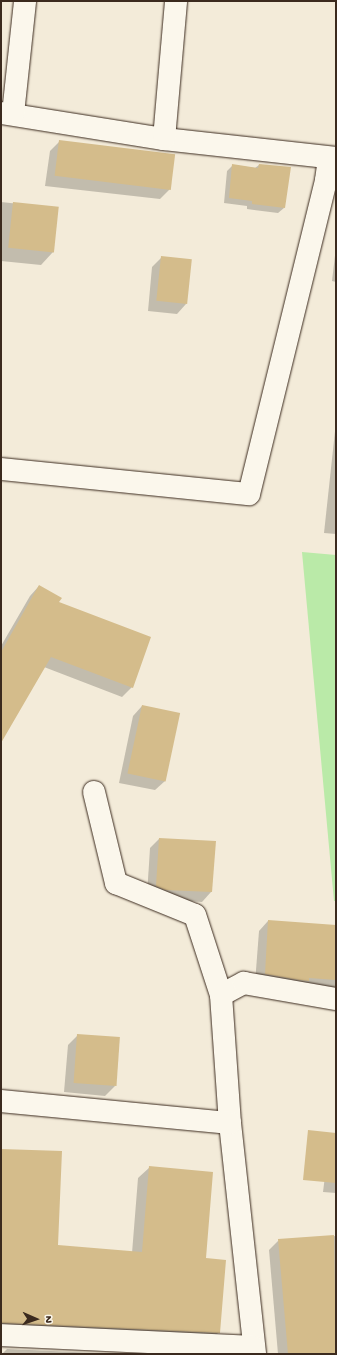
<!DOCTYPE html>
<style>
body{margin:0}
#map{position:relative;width:337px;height:1355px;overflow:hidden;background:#f3ebd9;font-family:"Gochi Hand",sans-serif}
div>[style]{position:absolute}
.green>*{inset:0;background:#baeaa8}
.shadow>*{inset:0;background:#0003}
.building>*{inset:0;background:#d4bc8b;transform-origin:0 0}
.roads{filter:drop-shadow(0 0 1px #3b2a1e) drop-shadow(0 0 1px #3b2a1e)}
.minor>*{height:22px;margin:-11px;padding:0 11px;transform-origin:11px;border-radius:11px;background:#fbf7ec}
span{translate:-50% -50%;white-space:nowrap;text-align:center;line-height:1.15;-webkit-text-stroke:4px #fbf7ec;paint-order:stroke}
.frame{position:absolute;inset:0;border:2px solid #3b2a1e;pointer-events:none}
.north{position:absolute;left:16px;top:1299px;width:40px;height:40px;-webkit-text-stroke:3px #fbf7ec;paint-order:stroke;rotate:92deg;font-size:11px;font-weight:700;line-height:16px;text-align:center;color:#3b2a1e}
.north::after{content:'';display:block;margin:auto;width:14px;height:18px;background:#3b2a1e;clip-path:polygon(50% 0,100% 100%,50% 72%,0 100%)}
</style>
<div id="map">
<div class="green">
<i style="clip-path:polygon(302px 552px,336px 555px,336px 901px,334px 901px)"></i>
</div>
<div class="shadow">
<i style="clip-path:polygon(59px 142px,174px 155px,169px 190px,160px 199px,45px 186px,50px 151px)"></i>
<i style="clip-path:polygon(233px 165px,255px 168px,259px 165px,284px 208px,278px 213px,247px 209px,247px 206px,224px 203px,227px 171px)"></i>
<i style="clip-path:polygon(1px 202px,57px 208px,53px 252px,41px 265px,1px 261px)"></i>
<i style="clip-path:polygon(336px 247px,336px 282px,332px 281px)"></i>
<i style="clip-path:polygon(162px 257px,186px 304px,177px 314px,148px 311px,152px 267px)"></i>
<i style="clip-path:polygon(336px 422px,336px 534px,324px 533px)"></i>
<i style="clip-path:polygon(39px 586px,57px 603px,132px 687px,122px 697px,44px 667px,1px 739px,1px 646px,30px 596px)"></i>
<i style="clip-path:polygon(142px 706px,179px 714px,165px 781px,155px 790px,119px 783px,133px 716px)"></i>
<i style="clip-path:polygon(159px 839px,215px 842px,211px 892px,202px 902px,156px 899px,147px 895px,150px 848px)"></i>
<i style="clip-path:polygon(268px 921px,336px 930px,336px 989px,255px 983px,259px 931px)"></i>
<i style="clip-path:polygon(78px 1035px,115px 1086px,105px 1096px,64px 1092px,68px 1045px)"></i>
<i style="clip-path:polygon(336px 1137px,336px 1193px,323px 1192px,329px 1143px)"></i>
<i style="clip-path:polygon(1px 1150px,57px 1246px,132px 1253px,138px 1178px,150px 1167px,205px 1259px,219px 1332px,207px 1344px,1px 1334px)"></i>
<i style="clip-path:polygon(336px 1236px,336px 1354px,278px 1354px,269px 1250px,279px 1240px)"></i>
<i style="clip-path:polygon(7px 1349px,117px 1354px,2px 1354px)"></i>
</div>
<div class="building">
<i style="left:59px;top:140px;width:117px;height:36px;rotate:7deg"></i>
<i style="clip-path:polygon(232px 164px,258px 168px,259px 164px,291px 167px,285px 208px,252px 204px,252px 201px,229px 198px)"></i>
<i style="left:13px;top:202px;width:46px;height:46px;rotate:6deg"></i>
<i style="left:161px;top:256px;width:31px;height:45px;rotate:6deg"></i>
<i style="clip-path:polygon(39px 585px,62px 598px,59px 602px,151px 637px,133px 688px,51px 657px,1px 743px,1px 652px)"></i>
<i style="left:142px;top:705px;width:39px;height:70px;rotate:12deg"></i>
<i style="clip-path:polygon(159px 838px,216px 841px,212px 892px,165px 890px,156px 886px)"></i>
<i style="clip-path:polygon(268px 920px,336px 925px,336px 980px,309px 978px,309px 981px,299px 980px,265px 974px)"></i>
<i style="left:77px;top:1034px;width:43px;height:49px;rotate:4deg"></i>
<i style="clip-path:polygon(308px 1130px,336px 1133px,336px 1183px,303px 1180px)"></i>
<i style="clip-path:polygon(1px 1149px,62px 1151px,58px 1245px,142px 1252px,149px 1166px,213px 1172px,206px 1258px,226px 1260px,220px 1333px,1px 1323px)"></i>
<i style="clip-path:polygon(334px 1235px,336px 1354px,288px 1354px,278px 1239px)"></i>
</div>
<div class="roads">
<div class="minor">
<i style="left:1px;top:113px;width:165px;rotate:9.1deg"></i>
<i style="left:164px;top:139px;width:173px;rotate:6.3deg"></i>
<i style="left:13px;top:114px;width:114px;rotate:-83.9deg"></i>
<i style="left:164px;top:139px;width:139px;rotate:-85deg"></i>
<i style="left:1px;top:469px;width:249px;rotate:5.8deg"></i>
<i style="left:249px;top:494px;width:323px;rotate:-76.2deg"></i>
<i style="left:326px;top:180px;width:22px;rotate:-82deg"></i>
<i style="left:94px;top:792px;width:94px;rotate:76.4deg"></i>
<i style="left:116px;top:883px;width:85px;rotate:22.1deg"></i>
<i style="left:195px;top:915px;width:84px;rotate:72deg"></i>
<i style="left:221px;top:995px;width:128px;rotate:86deg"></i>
<i style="left:230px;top:1123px;width:232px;rotate:83.8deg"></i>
<i style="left:221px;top:995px;width:26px;rotate:-28deg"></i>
<i style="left:244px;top:983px;width:93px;rotate:9.9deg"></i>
<i style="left:1px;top:1101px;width:230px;rotate:5.5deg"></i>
<i style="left:1px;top:1335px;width:253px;rotate:2.7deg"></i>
</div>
</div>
<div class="frame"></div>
<div class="north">N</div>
</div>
